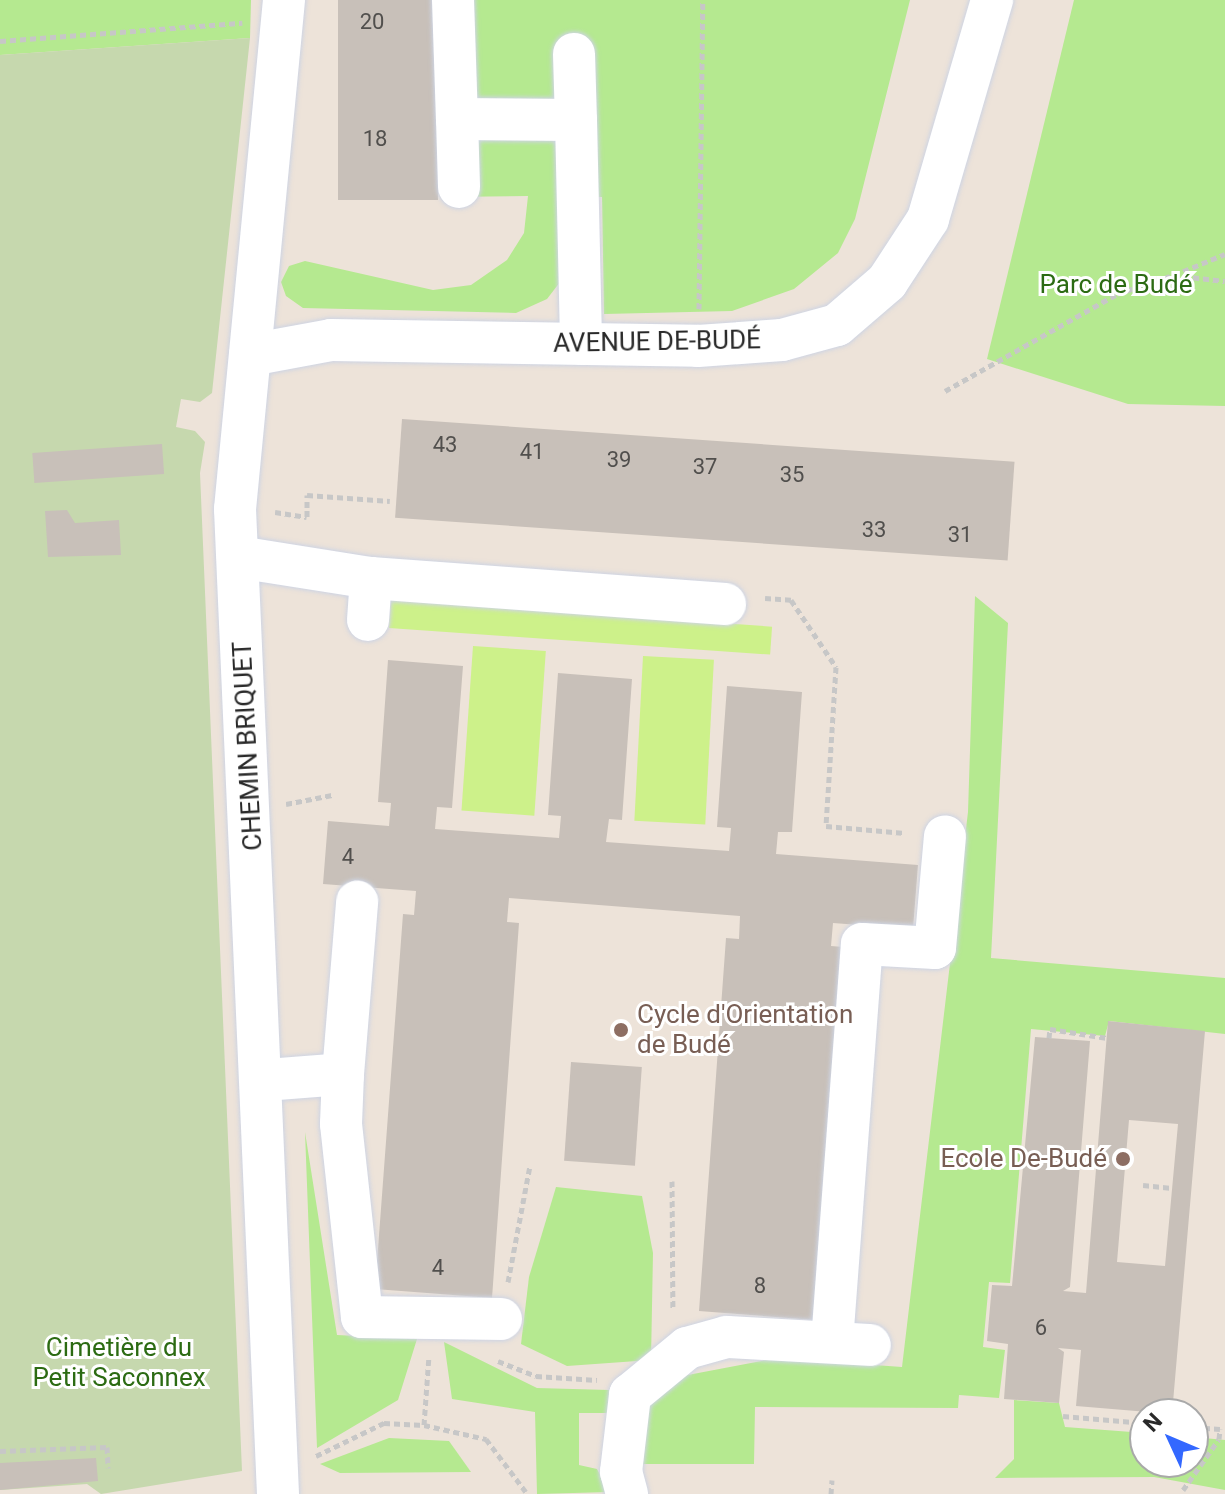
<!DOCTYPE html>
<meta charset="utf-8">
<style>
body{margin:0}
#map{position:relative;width:1225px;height:1494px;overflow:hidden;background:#ede3d9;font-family:Roboto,sans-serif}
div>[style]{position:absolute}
.green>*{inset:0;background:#b5e990}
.cemetery>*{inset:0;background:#c6d8ae}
.pitch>*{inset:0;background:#cdf18a;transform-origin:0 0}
.building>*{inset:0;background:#c8c0b9;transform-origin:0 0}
.path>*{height:5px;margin-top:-2.5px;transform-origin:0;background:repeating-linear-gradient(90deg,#c7c7c7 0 6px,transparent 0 10px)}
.roads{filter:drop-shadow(0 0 2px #ced4e3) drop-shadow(0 0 2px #ced4e3)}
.minor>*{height:42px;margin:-21px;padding:0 21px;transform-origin:21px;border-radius:21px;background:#fff}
.dots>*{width:22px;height:22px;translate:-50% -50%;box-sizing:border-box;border:4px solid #fff;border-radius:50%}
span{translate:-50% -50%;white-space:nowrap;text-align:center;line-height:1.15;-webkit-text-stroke:6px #fff;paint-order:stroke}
.number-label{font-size:22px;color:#514f4d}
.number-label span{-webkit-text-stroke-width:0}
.park-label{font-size:26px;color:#2c6b13}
.street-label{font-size:26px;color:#292929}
.education-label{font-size:26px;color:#785e54}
.left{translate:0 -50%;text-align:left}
.right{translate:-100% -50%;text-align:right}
.north{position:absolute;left:1129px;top:1398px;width:80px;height:80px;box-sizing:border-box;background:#fff;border:2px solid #a9a9a9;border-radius:50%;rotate:314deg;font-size:22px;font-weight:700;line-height:32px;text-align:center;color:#292929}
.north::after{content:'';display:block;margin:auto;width:28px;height:36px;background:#3368ff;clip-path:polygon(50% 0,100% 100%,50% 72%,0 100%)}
</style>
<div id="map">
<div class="green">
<i style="clip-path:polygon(0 0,251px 0,250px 38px,0 55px)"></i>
<i style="clip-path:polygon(438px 0,910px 0,855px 219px,838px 253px,794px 289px,732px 311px,604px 314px,602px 197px,570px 196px,567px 273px,547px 299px,516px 313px,303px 308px,286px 296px,281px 282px,289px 266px,305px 261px,433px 290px,471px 285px,507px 260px,524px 233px,528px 196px,444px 197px)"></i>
<i style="clip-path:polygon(1074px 0,1225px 0,1225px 406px,1128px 404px,987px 359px)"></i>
<i style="clip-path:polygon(975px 596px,1008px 623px,991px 958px,1225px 978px,1225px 1034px,1109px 1021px,1105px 1036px,1031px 1029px,1010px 1283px,989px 1282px,983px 1347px,1005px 1350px,999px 1398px,959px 1395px,958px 1408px,755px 1407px,754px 1464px,643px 1464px,651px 1382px,777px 1358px,902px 1367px,968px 812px)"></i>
<i style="clip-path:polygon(305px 1132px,337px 1335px,417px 1339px,398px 1400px,317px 1448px)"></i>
<i style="clip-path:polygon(556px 1187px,642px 1196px,653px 1253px,651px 1360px,567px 1366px,521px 1344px,529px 1277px)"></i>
<i style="clip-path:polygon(444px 1342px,537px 1388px,609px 1390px,608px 1413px,579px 1413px,579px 1465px,597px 1469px,609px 1492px,537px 1494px,535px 1412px,452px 1399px)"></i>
<i style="clip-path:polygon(1014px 1400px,1059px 1403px,1065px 1427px,1145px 1433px,1145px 1462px,1193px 1462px,1193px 1437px,1225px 1440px,1225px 1490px,1154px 1477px,995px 1478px,1014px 1459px)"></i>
<i style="clip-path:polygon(389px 1438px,449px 1441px,471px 1472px,340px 1473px,320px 1464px)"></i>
</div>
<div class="cemetery">
<i style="clip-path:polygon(250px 38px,212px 393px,200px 402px,181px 399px,176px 427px,195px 431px,205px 442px,200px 473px,242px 1471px,101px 1494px,87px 1484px,0 1490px,0 55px)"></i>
</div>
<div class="pitch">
<i style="left:391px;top:600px;width:382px;height:28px;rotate:4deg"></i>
<i style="left:473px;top:646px;width:73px;height:165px;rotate:4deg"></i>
<i style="left:643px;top:656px;width:71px;height:165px;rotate:3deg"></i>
</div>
<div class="building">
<i style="left:338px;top:0;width:100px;height:200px"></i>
<i style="left:402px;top:419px;width:614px;height:99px;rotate:4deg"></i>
<i style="left:162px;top:444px;width:30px;height:130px;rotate:86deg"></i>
<i style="clip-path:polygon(67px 510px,75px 523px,119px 520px,121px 555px,48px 557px,45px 511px)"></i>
<i style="clip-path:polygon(388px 660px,463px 666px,452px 808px,437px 807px,435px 829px,559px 838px,561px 816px,548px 815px,558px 673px,632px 679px,622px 820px,609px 819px,606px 842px,729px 851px,731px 828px,717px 827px,727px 686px,802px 692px,792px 832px,778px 832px,776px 854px,918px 865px,913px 929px,833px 923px,831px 946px,843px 947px,815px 1320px,699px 1311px,726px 938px,739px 939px,740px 916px,509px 898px,507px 922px,519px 923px,492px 1298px,375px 1289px,403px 914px,414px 915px,416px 891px,323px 884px,328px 821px,389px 826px,391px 803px,378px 802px)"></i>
<i style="clip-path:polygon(evenodd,1108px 1021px,1205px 1031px,1172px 1414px,1076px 1406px,1081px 1350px,1058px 1348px,1064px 1352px,1059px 1403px,1004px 1399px,1008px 1344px,987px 1341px,992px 1285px,1012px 1286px,1035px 1037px,1090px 1041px,1070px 1287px,1063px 1291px,1086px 1293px,1108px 1021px,1129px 1120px,1178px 1124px,1165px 1266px,1117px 1262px,1129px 1120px)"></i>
<i style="left:571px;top:1062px;width:71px;height:99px;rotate:4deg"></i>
<i style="clip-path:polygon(96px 1458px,98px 1481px,0 1490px,0 1463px)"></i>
</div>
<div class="path">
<i style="left:0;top:41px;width:243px;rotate:-4.3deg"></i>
<i style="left:1174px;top:275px;width:55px;rotate:-22.4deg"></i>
<i style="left:699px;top:309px;width:309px;rotate:-89.3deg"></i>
<i style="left:945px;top:391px;width:197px;rotate:-29.4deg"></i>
<i style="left:1117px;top:294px;width:59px;rotate:-18.7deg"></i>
<i style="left:1173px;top:275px;width:52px;rotate:6.6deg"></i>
<i style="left:275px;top:512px;width:32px;rotate:9deg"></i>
<i style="left:307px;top:517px;width:22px;rotate:-90deg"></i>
<i style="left:307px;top:495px;width:83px;rotate:4.1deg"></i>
<i style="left:765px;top:598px;width:26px;rotate:4deg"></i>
<i style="left:791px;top:600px;width:81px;rotate:56.1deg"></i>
<i style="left:836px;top:667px;width:159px;rotate:93.6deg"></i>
<i style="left:826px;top:826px;width:79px;rotate:5.1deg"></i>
<i style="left:286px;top:804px;width:47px;rotate:-11.1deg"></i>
<i style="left:1049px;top:1038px;width:9px;rotate:-84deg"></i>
<i style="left:1050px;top:1029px;width:58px;rotate:9deg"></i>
<i style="left:672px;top:1181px;width:129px;rotate:89.6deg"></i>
<i style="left:1143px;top:1185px;width:29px;rotate:6deg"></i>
<i style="left:508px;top:1282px;width:118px;rotate:-79.3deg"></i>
<i style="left:498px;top:1361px;width:41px;rotate:21.5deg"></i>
<i style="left:536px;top:1376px;width:61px;rotate:3.8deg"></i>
<i style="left:1063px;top:1416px;width:82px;rotate:4.9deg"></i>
<i style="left:424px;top:1425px;width:69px;rotate:-85.9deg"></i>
<i style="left:0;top:1451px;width:107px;rotate:-2.1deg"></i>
<i style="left:107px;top:1447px;width:21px;rotate:87deg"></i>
<i style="left:316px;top:1456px;width:76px;rotate:-25.9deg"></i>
<i style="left:384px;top:1423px;width:40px;rotate:2.9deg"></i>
<i style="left:424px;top:1425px;width:64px;rotate:12.7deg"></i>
<i style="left:486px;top:1439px;width:66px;rotate:53deg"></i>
<i style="left:1183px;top:1490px;width:62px;rotate:-54.8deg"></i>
<i style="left:1219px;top:1439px;width:10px;rotate:-84deg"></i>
<i style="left:1220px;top:1429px;width:27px;rotate:-176deg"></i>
<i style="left:831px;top:1494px;width:14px;rotate:-86deg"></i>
</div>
<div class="roads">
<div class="minor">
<i style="left:453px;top:0;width:119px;rotate:88.1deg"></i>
<i style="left:457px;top:119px;width:119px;rotate:0.5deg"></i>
<i style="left:576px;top:120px;width:224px;rotate:88.7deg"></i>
<i style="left:574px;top:54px;width:66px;rotate:88.3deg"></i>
<i style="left:457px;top:119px;width:68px;rotate:88.3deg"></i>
<i style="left:250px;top:355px;width:82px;rotate:-10.5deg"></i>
<i style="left:331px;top:340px;width:367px;rotate:0.9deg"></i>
<i style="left:698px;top:346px;width:84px;rotate:-4.1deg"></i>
<i style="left:782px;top:340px;width:57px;rotate:-15.3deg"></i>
<i style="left:837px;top:325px;width:66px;rotate:-40.7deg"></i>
<i style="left:887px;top:282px;width:75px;rotate:-56.9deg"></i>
<i style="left:928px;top:219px;width:228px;rotate:-73.7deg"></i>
<i style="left:238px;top:557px;width:135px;rotate:9deg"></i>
<i style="left:371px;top:578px;width:42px;rotate:94.1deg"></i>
<i style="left:371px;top:578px;width:355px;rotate:4.2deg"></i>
<i style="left:343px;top:1074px;width:50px;rotate:92.3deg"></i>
<i style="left:341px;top:1124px;width:194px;rotate:83.8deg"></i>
<i style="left:362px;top:1317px;width:139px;rotate:0.8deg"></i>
<i style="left:266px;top:1080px;width:77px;rotate:-4.5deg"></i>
<i style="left:343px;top:1074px;width:173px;rotate:-85.3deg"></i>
<i style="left:832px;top:1342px;width:399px;rotate:-85.7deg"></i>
<i style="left:862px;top:944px;width:73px;rotate:3.1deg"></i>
<i style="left:935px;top:948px;width:112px;rotate:-84.9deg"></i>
<i style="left:278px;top:1494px;width:986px;rotate:-92.5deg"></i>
<i style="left:235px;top:509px;width:511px;rotate:-84.5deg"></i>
<i style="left:627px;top:1494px;width:23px;rotate:-105deg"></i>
<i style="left:621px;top:1472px;width:78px;rotate:-83.3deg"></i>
<i style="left:630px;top:1395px;width:74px;rotate:-39.5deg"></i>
<i style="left:687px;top:1348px;width:41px;rotate:-15.4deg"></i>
<i style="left:727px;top:1337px;width:143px;rotate:3.2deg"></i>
</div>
</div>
<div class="dots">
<i style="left:621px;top:1030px;background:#8d6e63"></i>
<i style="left:1123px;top:1159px;background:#8d6e63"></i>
</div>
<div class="number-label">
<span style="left:372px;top:22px">20</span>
<span style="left:375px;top:139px">18</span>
<span style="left:445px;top:445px">43</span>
<span style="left:532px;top:452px">41</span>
<span style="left:619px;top:460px">39</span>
<span style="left:705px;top:467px">37</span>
<span style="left:792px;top:475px">35</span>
<span style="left:874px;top:530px">33</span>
<span style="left:960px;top:535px">31</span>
<span style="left:348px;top:857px">4</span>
<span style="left:438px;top:1268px">4</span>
<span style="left:760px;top:1286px">8</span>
<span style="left:1041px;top:1328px">6</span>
</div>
<div class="park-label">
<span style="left:1116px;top:285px">Parc de Budé</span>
<span style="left:119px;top:1363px">Cimetière du<br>Petit Saconnex</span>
</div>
<div class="street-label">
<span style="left:657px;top:342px;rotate:-1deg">AVENUE DE-BUDÉ</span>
<span style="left:248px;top:746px;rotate:-93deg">CHEMIN BRIQUET</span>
</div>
<div class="education-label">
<span class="left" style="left:637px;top:1030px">Cycle d'Orientation<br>de Budé</span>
<span class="right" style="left:1107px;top:1159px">Ecole De-Budé</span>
</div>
<div class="north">N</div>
</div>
